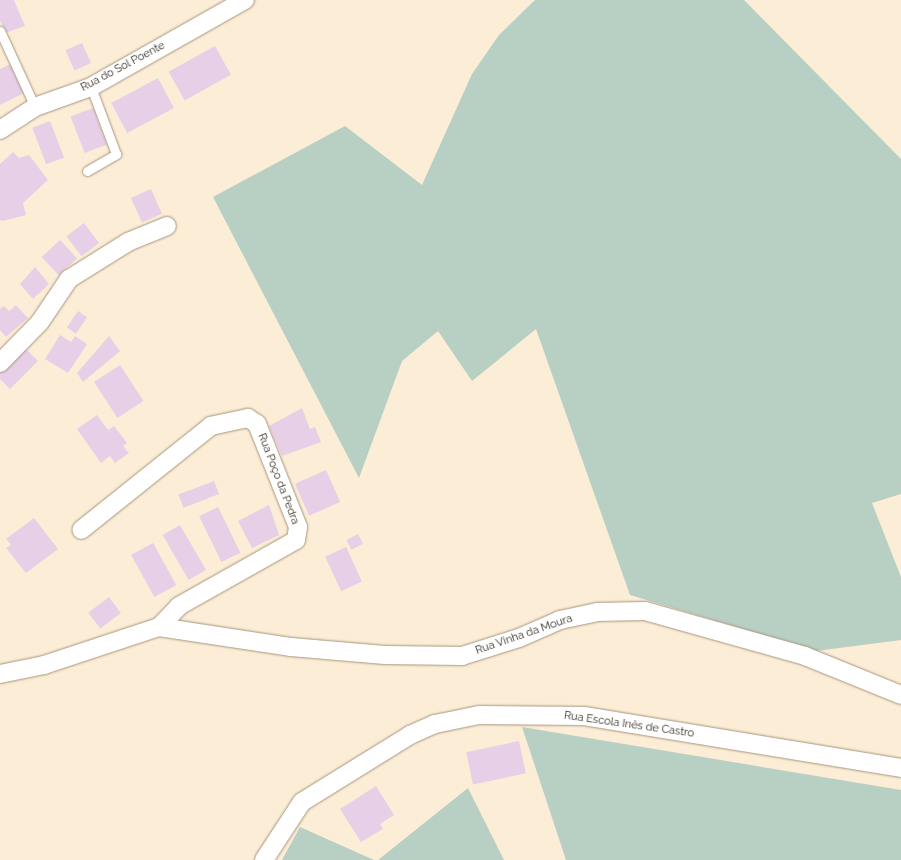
<!DOCTYPE html>
<meta charset="utf-8">
<style>
body{margin:0}
#map{position:relative;width:901px;height:860px;overflow:hidden;background:#fcedd7;font-family:Raleway,sans-serif}
div>[style]{position:absolute}
.green>*{inset:0;background:#b8cfc4}
.building>*{inset:0;background:#e6cfe7;transform-origin:0 0}
.roads{filter:drop-shadow(0 0 1px #a7957c) drop-shadow(0 0 1px #a7957c)}
.service>*{height:9px;margin:-4.5px;padding:0 4.5px;transform-origin:4.5px;border-radius:4.5px;background:#fff}
.minor>*{height:18px;margin:-9px;padding:0 9px;transform-origin:9px;border-radius:9px;background:#fff}
span{translate:-50% -50%;white-space:nowrap;text-align:center;line-height:1.15;-webkit-text-stroke:3px #fff;paint-order:stroke}
.street-label{font-size:11px;color:#312a20}
</style>
<div id="map">
<div class="green">
<i style="clip-path:polygon(535px 0,744px 0,901px 159px,901px 494px,872px 503px,901px 577px,901px 640px,816px 651px,630px 595px,536px 329px,472px 381px,438px 331px,402px 361px,359px 478px,213px 197px,345px 126px,422px 185px,472px 74px,499px 35px)"></i>
<i style="clip-path:polygon(522px 727px,901px 790px,901px 860px,566px 860px)"></i>
<i style="clip-path:polygon(468px 788px,504px 860px,378px 860px)"></i>
<i style="clip-path:polygon(300px 827px,374px 860px,282px 860px)"></i>
</div>
<div class="building">
<i style="clip-path:polygon(0 0,14px 0,25px 26px,5px 33px,0 20px)"></i>
<i style="left:82px;top:43px;width:22px;height:18px;rotate:66deg"></i>
<i style="left:215px;top:46px;width:33px;height:53px;rotate:61deg"></i>
<i style="clip-path:polygon(11px 64px,26px 92px,0 105px,0 69px)"></i>
<i style="left:158px;top:78px;width:34px;height:53px;rotate:62deg"></i>
<i style="left:93px;top:108px;width:39px;height:24px;rotate:69deg"></i>
<i style="left:50px;top:121px;width:39px;height:19px;rotate:69deg"></i>
<i style="clip-path:polygon(13px 152px,19px 158px,29px 155px,48px 180px,23px 203px,26px 215px,3px 221px,0 220px,0 164px)"></i>
<i style="left:151px;top:189px;width:27px;height:22px;rotate:66deg"></i>
<i style="left:84px;top:223px;width:25px;height:22px;rotate:53deg"></i>
<i style="left:60px;top:240px;width:25px;height:25px;rotate:47deg"></i>
<i style="clip-path:polygon(35px 267px,49px 284px,33px 299px,20px 284px)"></i>
<i style="clip-path:polygon(16px 305px,28px 318px,6px 337px,0 330px,0 309px,4px 306px,9px 311px)"></i>
<i style="left:78px;top:311px;width:11px;height:20px;rotate:34deg"></i>
<i style="clip-path:polygon(60px 335px,71px 342px,75px 336px,87px 344px,68px 373px,45px 359px)"></i>
<i style="clip-path:polygon(109px 336px,120px 351px,83px 382px,77px 373px)"></i>
<i style="clip-path:polygon(23px 346px,38px 361px,10px 389px,0 379px,0 370px)"></i>
<i style="left:120px;top:365px;width:43px;height:31px;rotate:57deg"></i>
<i style="clip-path:polygon(302px 408px,310px 429px,315px 427px,321px 442px,282px 456px,269px 426px)"></i>
<i style="clip-path:polygon(97px 415px,108px 430px,114px 426px,127px 443px,123px 446px,129px 453px,115px 463px,110px 456px,101px 463px,77px 429px)"></i>
<i style="left:326px;top:470px;width:35px;height:34px;rotate:66deg"></i>
<i style="left:214px;top:481px;width:14px;height:38px;rotate:69deg"></i>
<i style="clip-path:polygon(269px 505px,279px 535px,252px 548px,238px 521px)"></i>
<i style="left:218px;top:507px;width:51px;height:21px;rotate:64deg"></i>
<i style="clip-path:polygon(34px 518px,58px 549px,26px 573px,6px 548px,11px 545px,6px 539px)"></i>
<i style="left:180px;top:525px;width:52px;height:20px;rotate:60deg"></i>
<i style="left:358px;top:534px;width:11px;height:13px;rotate:63deg"></i>
<i style="left:153px;top:543px;width:48px;height:25px;rotate:61deg"></i>
<i style="left:346px;top:547px;width:38px;height:23px;rotate:65deg"></i>
<i style="left:109px;top:597px;width:20px;height:26px;rotate:53deg"></i>
<i style="left:519px;top:741px;width:33px;height:54px;rotate:78deg"></i>
<i style="clip-path:polygon(376px 786px,394px 815px,380px 824px,383px 829px,361px 842px,340px 809px)"></i>
</div>
<div class="roads">
<div class="service">
<i style="left:0;top:31px;width:84px;rotate:65.3deg"></i>
<i style="left:87px;top:171px;width:34px;rotate:-30deg"></i>
<i style="left:116px;top:154px;width:72px;rotate:-110.5deg"></i>
</div>
<div class="minor">
<i style="left:0;top:130px;width:42px;rotate:-33.3deg"></i>
<i style="left:35px;top:107px;width:59px;rotate:-19.7deg"></i>
<i style="left:91px;top:87px;width:177px;rotate:-29.5deg"></i>
<i style="left:0;top:363px;width:57px;rotate:-45.7deg"></i>
<i style="left:40px;top:322px;width:52px;rotate:-56deg"></i>
<i style="left:69px;top:279px;width:70px;rotate:-32.1deg"></i>
<i style="left:128px;top:242px;width:42px;rotate:-22.3deg"></i>
<i style="left:159px;top:627px;width:134px;rotate:8.6deg"></i>
<i style="left:291px;top:647px;width:94px;rotate:4.9deg"></i>
<i style="left:385px;top:655px;width:77px;rotate:0.7deg"></i>
<i style="left:462px;top:656px;width:60px;rotate:-17.5deg"></i>
<i style="left:519px;top:638px;width:45px;rotate:-23.7deg"></i>
<i style="left:560px;top:620px;width:38px;rotate:-12deg"></i>
<i style="left:597px;top:612px;width:48px;rotate:-1.2deg"></i>
<i style="left:645px;top:611px;width:166px;rotate:15.7deg"></i>
<i style="left:805px;top:656px;width:104px;rotate:22.1deg"></i>
<i style="left:0;top:674px;width:45px;rotate:-11.6deg"></i>
<i style="left:44px;top:665px;width:121px;rotate:-18.3deg"></i>
<i style="left:159px;top:627px;width:29px;rotate:-46deg"></i>
<i style="left:179px;top:606px;width:134px;rotate:-29.4deg"></i>
<i style="left:296px;top:540px;width:13px;rotate:-81deg"></i>
<i style="left:298px;top:527px;width:111px;rotate:-111.7deg"></i>
<i style="left:257px;top:424px;width:11px;rotate:-146deg"></i>
<i style="left:248px;top:418px;width:38px;rotate:168deg"></i>
<i style="left:211px;top:426px;width:166px;rotate:141.3deg"></i>
<i style="left:264px;top:860px;width:69px;rotate:-56.8deg"></i>
<i style="left:302px;top:802px;width:127px;rotate:-31.8deg"></i>
<i style="left:410px;top:735px;width:27px;rotate:-24deg"></i>
<i style="left:435px;top:724px;width:45px;rotate:-11.6deg"></i>
<i style="left:479px;top:715px;width:105px;rotate:0.5deg"></i>
<i style="left:584px;top:716px;width:321px;rotate:9.3deg"></i>
</div>
</div>
<div class="street-label">
<span style="left:123px;top:67px;rotate:-28deg">Rua do Sol Poente</span>
<span style="left:278px;top:479px;rotate:69deg">Rua Poço da Pedra</span>
<span style="left:524px;top:635px;rotate:-19deg">Rua Vinha da Moura</span>
<span style="left:629px;top:725px;rotate:8deg">Rua Escola Inês de Castro</span>
</div>
</div>
